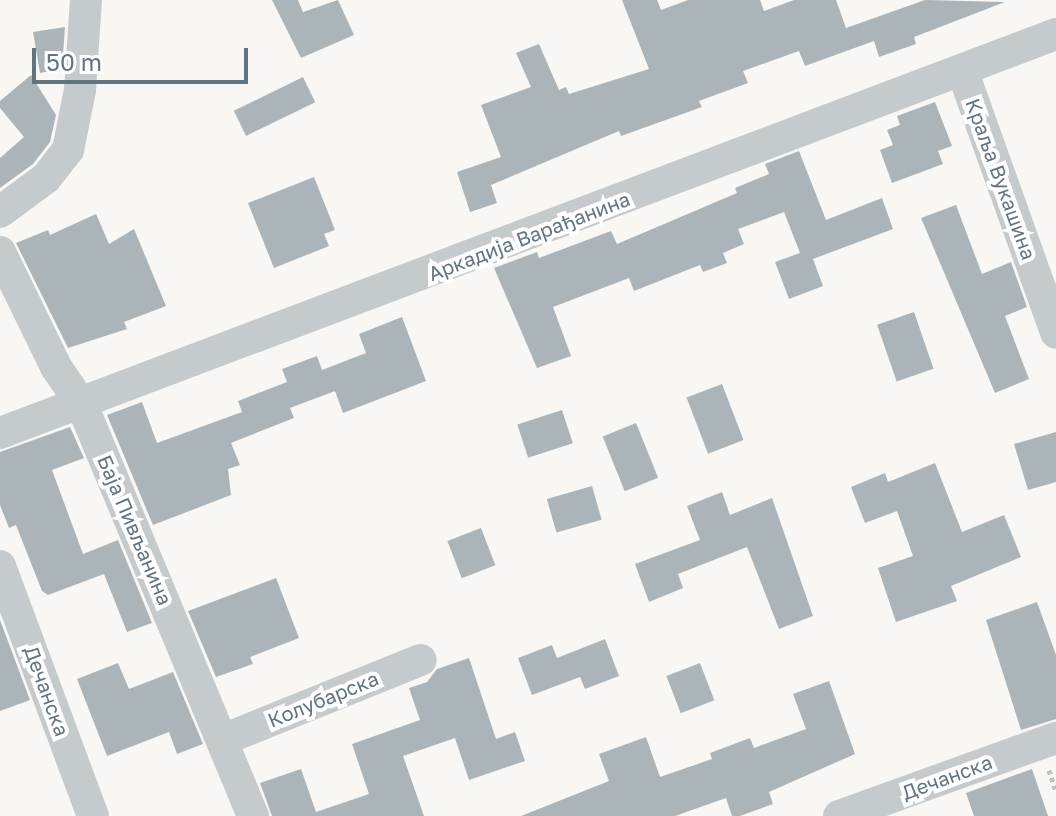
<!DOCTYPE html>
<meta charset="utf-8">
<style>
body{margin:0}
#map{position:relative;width:1056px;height:816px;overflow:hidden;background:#f8f7f4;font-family:"Golos Text",sans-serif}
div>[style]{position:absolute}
.building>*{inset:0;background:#abb5b9;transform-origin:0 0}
.path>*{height:5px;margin-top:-2.5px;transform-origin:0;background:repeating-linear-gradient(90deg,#bec1c3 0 4px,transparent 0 8px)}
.minor>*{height:32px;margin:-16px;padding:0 16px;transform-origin:16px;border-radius:16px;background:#c5cacc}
span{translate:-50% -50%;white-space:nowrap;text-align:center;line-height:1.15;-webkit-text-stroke:8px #fff;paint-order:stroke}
.street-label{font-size:20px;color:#607581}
.scale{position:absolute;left:32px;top:48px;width:216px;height:36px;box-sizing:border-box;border:4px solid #607581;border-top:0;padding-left:10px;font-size:24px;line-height:28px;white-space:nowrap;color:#607581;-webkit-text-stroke:6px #fff;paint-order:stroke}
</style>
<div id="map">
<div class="building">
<i style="clip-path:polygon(272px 0,298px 0,303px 12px,338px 0,354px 35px,301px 58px)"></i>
<i style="clip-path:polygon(622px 0,657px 0,661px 10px,688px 0,760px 0,764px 11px,794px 0,836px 0,846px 28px,925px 0,1005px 2px,914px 37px,916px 44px,879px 57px,874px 41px,805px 66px,799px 51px,743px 71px,748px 83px,699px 101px,702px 107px,621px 136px,619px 131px,491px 185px,497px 203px,470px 212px,457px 172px,501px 157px,481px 105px,531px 87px,516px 53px,539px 44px,559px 90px,566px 87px,569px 94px,649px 69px)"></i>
<i style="clip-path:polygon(65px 27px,62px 69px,40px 73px,33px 32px)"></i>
<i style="clip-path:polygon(31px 75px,56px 115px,50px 142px,33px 164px,0 188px,0 158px,24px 137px,0 108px,0 101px)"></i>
<i style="left:303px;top:77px;width:28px;height:77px;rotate:64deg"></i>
<i style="clip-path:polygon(935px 102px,952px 146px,938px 151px,943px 164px,892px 183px,880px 150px,893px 145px,887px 130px,900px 125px,897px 116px)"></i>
<i style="clip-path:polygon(799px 151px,826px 220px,882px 198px,893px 229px,813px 259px,823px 286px,789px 299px,775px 262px,800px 253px,784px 212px,738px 229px,744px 244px,723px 253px,727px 263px,703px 272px,700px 265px,634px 291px,629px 278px,553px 307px,571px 356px,537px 368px,494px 268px,537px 252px,539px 258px,611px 231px,617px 244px,737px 193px,735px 188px,769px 174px,765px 164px)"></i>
<i style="clip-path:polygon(314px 177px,335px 230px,324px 234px,329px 246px,274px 268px,248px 203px)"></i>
<i style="clip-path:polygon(956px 205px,982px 274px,1011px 262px,1027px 307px,1005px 316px,1029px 379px,995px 393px,921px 218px)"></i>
<i style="clip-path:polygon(96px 214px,109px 244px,134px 229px,166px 306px,124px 322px,127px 329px,68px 348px,16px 243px,48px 230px,50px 235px)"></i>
<i style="left:914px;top:312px;width:60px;height:39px;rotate:71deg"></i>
<i style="clip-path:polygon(402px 317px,426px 381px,343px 413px,335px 391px,290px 408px,294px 418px,231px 443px,240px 465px,228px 469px,231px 495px,153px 525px,107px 415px,142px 402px,157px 443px,242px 412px,238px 401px,287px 382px,282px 369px,317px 356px,322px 370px,366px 353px,359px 334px)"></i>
<i style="left:722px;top:384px;width:60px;height:38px;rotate:69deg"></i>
<i style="left:562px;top:410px;width:35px;height:47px;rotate:72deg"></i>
<i style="left:636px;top:423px;width:59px;height:36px;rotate:68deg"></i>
<i style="clip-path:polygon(70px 427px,84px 458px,52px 470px,83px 554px,118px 540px,152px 623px,127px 632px,104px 574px,48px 595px,42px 591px,16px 525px,9px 528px,0 505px,0 452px)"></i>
<i style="clip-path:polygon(1056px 432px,1056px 482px,1028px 490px,1014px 444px)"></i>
<i style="clip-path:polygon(935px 463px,962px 532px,1004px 515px,1021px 557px,951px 586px,957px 601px,896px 622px,878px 568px,913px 556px,897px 511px,865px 523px,851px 487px,885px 473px,888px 482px)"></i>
<i style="left:592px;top:486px;width:35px;height:47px;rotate:74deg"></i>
<i style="clip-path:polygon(722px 492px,730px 515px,772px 498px,813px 616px,779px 629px,747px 547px,678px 574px,683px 588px,649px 602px,635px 564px,700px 540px,687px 506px)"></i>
<i style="left:481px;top:528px;width:40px;height:36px;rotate:69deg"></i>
<i style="clip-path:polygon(276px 578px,299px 638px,250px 657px,253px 664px,216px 677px,188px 611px)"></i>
<i style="clip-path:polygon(1037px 602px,1056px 655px,1056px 719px,1021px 730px,986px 620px)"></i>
<i style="clip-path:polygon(0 620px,30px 700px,0 711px)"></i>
<i style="clip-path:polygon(605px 639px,619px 676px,585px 689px,580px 677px,532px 695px,518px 658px,552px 645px,557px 658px)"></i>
<i style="clip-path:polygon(469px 658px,496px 739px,515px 732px,525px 761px,469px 780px,455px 738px,403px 756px,424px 816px,272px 816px,260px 783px,301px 769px,316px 812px,369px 794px,352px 744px,420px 720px,409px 688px,427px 682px,437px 669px)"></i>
<i style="clip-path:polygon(118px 663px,129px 689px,173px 672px,203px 744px,177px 754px,169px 732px,107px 756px,77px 679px)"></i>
<i style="left:700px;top:663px;width:40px;height:36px;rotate:69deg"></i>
<i style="clip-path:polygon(829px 681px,855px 754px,769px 792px,773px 804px,740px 816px,732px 816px,726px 798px,675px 816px,521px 816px,609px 781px,599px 754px,646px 737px,660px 777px,712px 759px,710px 753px,750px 738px,754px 748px,806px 729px,793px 694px)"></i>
<i style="clip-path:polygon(1032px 769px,1048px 816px,974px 816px,966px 793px)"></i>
</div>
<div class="path">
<i style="left:1049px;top:770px;width:23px;rotate:72deg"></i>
</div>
<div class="minor">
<i style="left:962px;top:70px;width:279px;rotate:70.3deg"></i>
<i style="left:0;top:212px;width:57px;rotate:-36.5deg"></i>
<i style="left:46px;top:178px;width:36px;rotate:-52deg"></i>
<i style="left:68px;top:150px;width:61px;rotate:-78.7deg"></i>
<i style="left:80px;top:90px;width:90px;rotate:-86.2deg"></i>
<i style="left:0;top:252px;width:128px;rotate:64deg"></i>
<i style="left:56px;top:367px;width:46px;rotate:55.6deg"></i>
<i style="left:82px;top:405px;width:445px;rotate:67.4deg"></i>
<i style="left:0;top:433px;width:1129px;rotate:-20.7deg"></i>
<i style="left:0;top:566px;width:267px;rotate:69.6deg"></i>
<i style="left:225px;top:739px;width:211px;rotate:-22deg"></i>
<i style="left:839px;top:816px;width:231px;rotate:-19.8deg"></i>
</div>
<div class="street-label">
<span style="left:1001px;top:179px;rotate:70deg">Краља Вукашина</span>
<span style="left:529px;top:236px;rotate:-21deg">Аркадија Варађанина</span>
<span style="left:135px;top:530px;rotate:67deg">Баја Пивљанина</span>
<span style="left:47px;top:691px;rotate:70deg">Дечанска</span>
<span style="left:323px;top:699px;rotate:-22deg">Колубарска</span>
<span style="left:947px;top:777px;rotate:-20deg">Дечанска</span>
</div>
<div class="scale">50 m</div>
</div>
